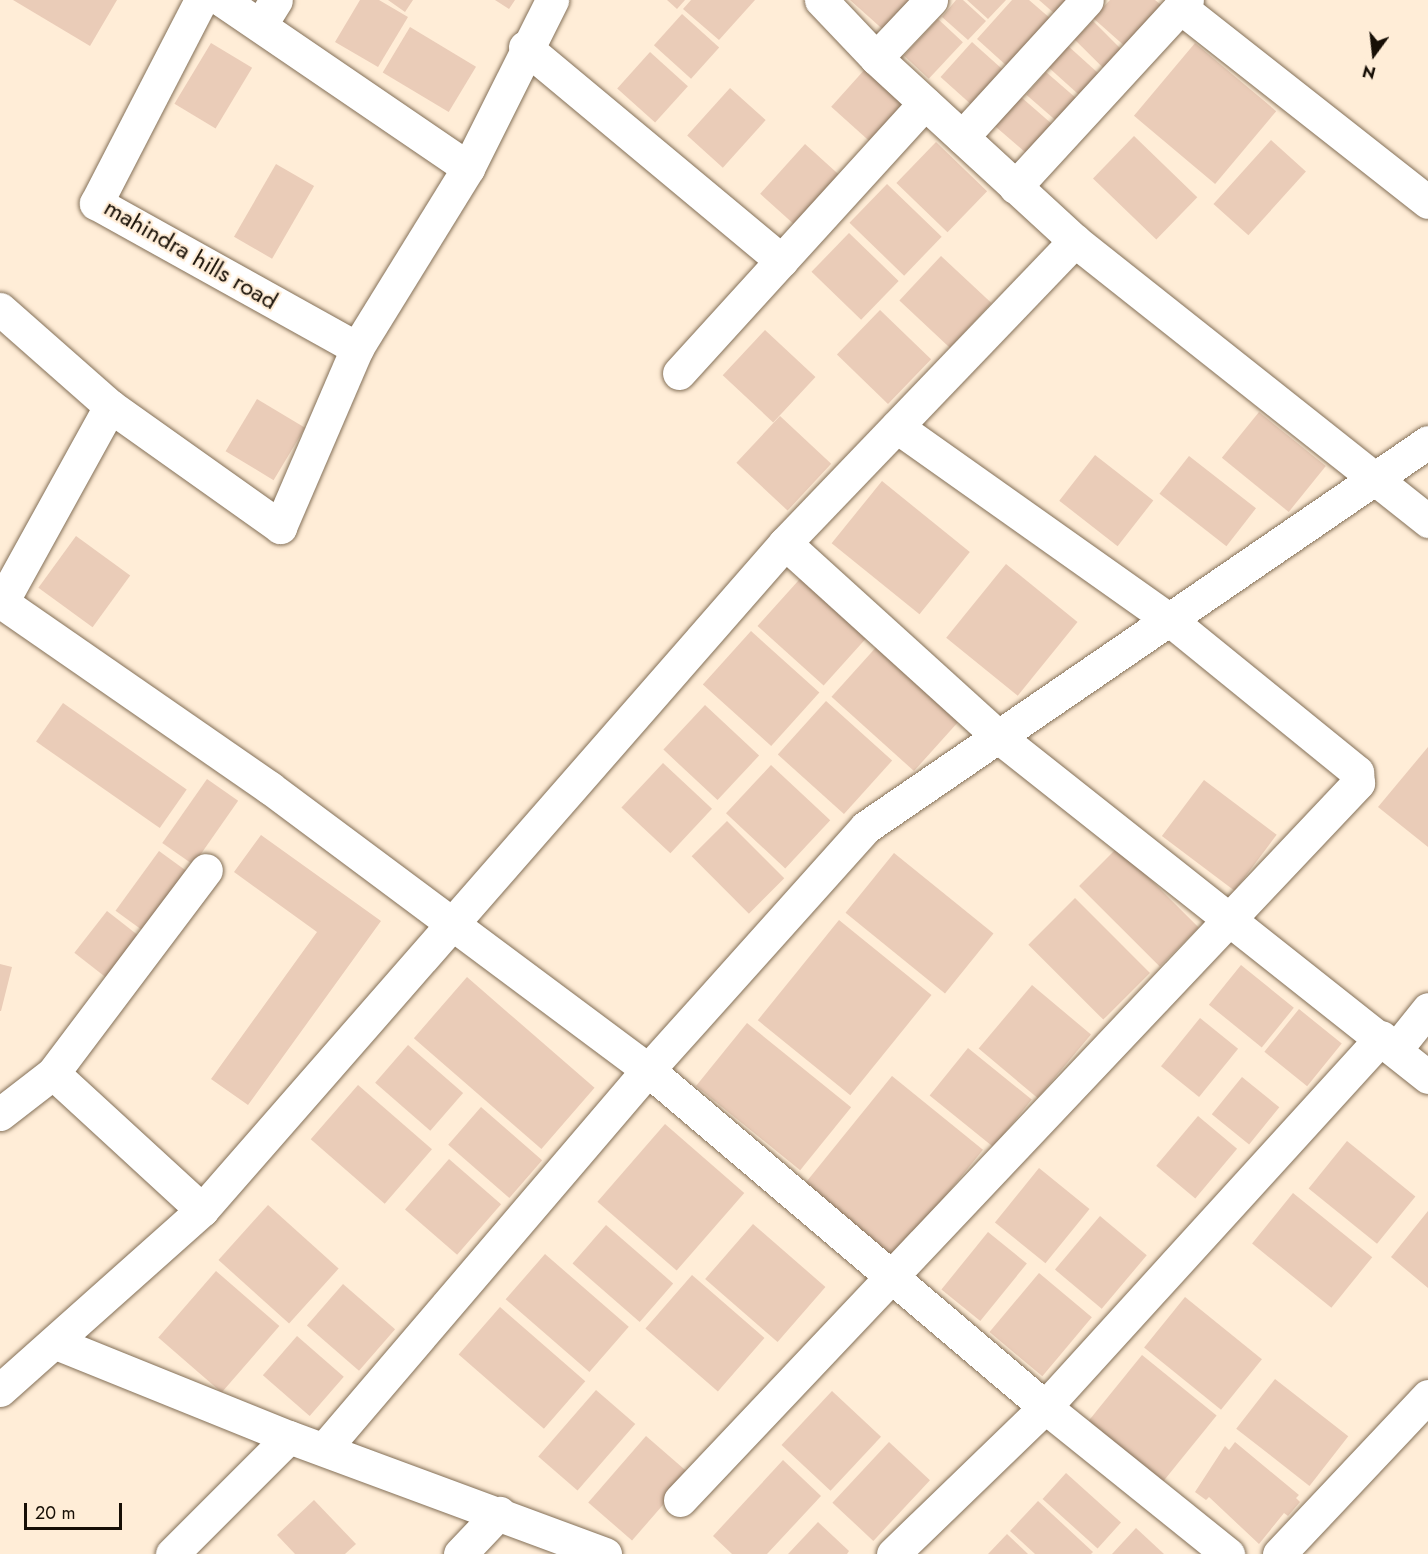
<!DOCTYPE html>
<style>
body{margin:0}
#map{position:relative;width:1428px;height:1554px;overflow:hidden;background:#ffedd7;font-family:Jost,sans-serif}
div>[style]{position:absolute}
.building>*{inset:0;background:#eaccb8;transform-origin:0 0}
.roads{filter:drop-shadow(0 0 2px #847058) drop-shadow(0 0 2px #847058)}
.minor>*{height:33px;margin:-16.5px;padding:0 16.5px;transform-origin:16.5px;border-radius:16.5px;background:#fff}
span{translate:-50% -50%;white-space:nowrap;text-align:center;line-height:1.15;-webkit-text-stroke:4.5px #ffedd7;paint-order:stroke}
.street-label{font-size:24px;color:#170f06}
.north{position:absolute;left:1344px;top:24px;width:60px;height:60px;-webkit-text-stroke:4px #ffedd7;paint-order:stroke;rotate:195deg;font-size:16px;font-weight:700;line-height:24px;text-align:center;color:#170f06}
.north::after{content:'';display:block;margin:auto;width:21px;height:27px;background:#170f06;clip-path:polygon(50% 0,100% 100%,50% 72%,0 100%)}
.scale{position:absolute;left:24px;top:1503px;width:98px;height:27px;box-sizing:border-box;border:3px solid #170f06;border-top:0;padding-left:8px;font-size:18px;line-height:21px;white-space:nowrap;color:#170f06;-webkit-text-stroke:4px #ffedd7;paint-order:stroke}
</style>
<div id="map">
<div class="building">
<i style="clip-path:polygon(13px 0,117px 0,90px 46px)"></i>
<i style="clip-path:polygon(360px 0,379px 0,408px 17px,378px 67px,335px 42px)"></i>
<i style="clip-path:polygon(388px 0,413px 0,405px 12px)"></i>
<i style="clip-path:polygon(495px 0,515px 0,509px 9px)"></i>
<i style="clip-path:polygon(667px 0,685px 0,677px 9px)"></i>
<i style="clip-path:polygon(691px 0,755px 0,719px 40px,683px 9px)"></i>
<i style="clip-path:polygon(850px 0,918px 0,888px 34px)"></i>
<i style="clip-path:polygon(956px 0,963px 0,986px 21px,968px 40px,942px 17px)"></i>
<i style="clip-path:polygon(967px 0,1006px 0,988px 19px)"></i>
<i style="clip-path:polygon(1012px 0,1029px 0,1051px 19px,1008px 67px,977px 39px)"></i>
<i style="clip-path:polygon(1039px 0,1068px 0,1055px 14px)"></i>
<i style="clip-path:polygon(1110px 0,1155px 0,1165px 8px,1128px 49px,1093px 18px)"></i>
<i style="left:682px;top:14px;width:50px;height:42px;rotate:42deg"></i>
<i style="left:938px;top:19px;width:34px;height:50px;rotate:43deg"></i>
<i style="left:1093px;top:21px;width:42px;height:26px;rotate:45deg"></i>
<i style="left:410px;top:27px;width:77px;height:53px;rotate:31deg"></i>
<i style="left:972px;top:42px;width:48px;height:47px;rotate:42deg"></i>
<i style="left:211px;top:43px;width:48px;height:71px;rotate:31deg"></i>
<i style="left:1195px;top:43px;width:106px;height:95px;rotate:40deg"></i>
<i style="left:1067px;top:45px;width:47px;height:29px;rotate:42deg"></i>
<i style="left:650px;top:52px;width:51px;height:49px;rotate:42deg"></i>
<i style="left:866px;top:68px;width:52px;height:52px;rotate:42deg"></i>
<i style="left:1046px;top:72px;width:40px;height:30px;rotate:41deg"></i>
<i style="left:730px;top:88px;width:48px;height:64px;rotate:42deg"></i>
<i style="left:1021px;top:97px;width:46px;height:39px;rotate:41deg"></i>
<i style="left:1134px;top:136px;width:88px;height:59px;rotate:44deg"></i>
<i style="left:1271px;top:140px;width:47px;height:86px;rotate:42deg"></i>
<i style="left:936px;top:142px;width:71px;height:57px;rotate:44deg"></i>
<i style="left:805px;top:144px;width:47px;height:67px;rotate:42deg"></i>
<i style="left:276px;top:164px;width:44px;height:84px;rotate:30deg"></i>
<i style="left:887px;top:184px;width:76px;height:54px;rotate:44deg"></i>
<i style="left:849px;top:233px;width:69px;height:54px;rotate:44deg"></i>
<i style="left:941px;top:256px;width:69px;height:61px;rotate:43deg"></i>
<i style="left:880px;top:310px;width:71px;height:62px;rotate:44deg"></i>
<i style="left:765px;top:330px;width:69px;height:62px;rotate:43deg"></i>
<i style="left:257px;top:399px;width:56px;height:61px;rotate:31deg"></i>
<i style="left:1259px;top:412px;width:86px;height:59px;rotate:39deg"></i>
<i style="left:780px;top:416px;width:70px;height:64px;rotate:43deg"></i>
<i style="left:1095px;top:455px;width:74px;height:58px;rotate:38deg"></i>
<i style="left:1189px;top:456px;width:85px;height:48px;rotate:38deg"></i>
<i style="left:882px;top:481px;width:113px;height:80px;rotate:39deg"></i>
<i style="left:76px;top:536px;width:67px;height:64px;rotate:36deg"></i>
<i style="left:1006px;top:564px;width:92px;height:95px;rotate:39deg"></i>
<i style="left:807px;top:571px;width:89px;height:74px;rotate:42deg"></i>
<i style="left:751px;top:631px;width:92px;height:72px;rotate:42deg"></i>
<i style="left:879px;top:644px;width:111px;height:71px;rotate:42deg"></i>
<i style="left:826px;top:701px;width:89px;height:72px;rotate:42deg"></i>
<i style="left:63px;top:703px;width:151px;height:47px;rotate:35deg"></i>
<i style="left:705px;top:705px;width:74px;height:61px;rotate:43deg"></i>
<i style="clip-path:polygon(1428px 747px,1428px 847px,1378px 807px)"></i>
<i style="left:663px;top:763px;width:67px;height:61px;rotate:43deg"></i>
<i style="left:771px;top:765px;width:81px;height:66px;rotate:43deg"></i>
<i style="left:207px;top:779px;width:38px;height:78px;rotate:35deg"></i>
<i style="left:1204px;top:780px;width:91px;height:70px;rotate:37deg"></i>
<i style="left:727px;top:821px;width:81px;height:50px;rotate:45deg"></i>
<i style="clip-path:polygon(261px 835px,381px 921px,248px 1105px,211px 1079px,317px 932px,234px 872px)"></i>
<i style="left:1118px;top:847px;width:114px;height:55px;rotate:45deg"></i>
<i style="left:159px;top:851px;width:34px;height:74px;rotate:36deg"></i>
<i style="left:894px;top:853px;width:128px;height:77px;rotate:39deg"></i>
<i style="left:1075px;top:898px;width:106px;height:66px;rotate:45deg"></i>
<i style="left:107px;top:911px;width:41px;height:53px;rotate:38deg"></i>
<i style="left:839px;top:920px;width:119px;height:129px;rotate:39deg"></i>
<i style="clip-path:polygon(0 964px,12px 967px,1px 1011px,0 1011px)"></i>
<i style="left:1241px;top:965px;width:68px;height:51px;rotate:39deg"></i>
<i style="left:467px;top:977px;width:169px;height:81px;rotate:41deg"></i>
<i style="left:1032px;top:985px;width:77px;height:83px;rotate:40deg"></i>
<i style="left:1299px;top:1009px;width:55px;height:55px;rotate:39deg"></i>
<i style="left:1200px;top:1018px;width:49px;height:62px;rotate:39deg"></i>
<i style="left:747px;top:1023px;width:134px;height:81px;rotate:39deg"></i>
<i style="left:408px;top:1045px;width:73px;height:50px;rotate:41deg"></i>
<i style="left:968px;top:1048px;width:82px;height:61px;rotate:39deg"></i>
<i style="left:892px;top:1076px;width:117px;height:144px;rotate:39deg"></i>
<i style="left:1242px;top:1077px;width:48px;height:48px;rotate:39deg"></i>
<i style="left:358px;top:1085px;width:98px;height:72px;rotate:41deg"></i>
<i style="left:481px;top:1107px;width:81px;height:50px;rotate:41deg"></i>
<i style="left:1198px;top:1116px;width:51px;height:65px;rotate:40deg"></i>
<i style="left:665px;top:1124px;width:105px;height:103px;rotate:41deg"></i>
<i style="left:1347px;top:1141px;width:88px;height:61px;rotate:39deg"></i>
<i style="left:449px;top:1159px;width:69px;height:67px;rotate:41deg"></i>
<i style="left:1039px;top:1168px;width:65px;height:70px;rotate:39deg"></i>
<i style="left:1293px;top:1193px;width:102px;height:65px;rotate:39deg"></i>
<i style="left:268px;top:1205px;width:95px;height:74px;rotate:42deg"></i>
<i style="clip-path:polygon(1428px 1211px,1428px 1288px,1391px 1257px)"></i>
<i style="left:1100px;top:1216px;width:61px;height:70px;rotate:40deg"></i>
<i style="left:753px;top:1224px;width:96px;height:73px;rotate:41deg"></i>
<i style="left:606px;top:1225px;width:89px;height:51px;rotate:41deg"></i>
<i style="left:988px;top:1232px;width:50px;height:74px;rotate:39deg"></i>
<i style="left:545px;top:1254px;width:111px;height:60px;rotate:41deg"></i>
<i style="left:216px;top:1271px;width:84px;height:88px;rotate:41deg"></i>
<i style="left:1039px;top:1273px;width:69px;height:77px;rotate:40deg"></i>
<i style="left:692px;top:1275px;width:96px;height:71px;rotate:41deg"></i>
<i style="left:343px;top:1284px;width:69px;height:55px;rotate:41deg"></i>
<i style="left:1185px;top:1297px;width:99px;height:65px;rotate:39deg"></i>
<i style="left:500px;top:1307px;width:113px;height:63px;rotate:41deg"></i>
<i style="left:297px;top:1336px;width:62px;height:52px;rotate:41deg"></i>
<i style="left:1142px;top:1355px;width:96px;height:86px;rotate:39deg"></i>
<i style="left:1275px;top:1379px;width:93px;height:63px;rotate:38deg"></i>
<i style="left:596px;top:1390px;width:52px;height:88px;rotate:41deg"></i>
<i style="left:832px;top:1391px;width:67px;height:74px;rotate:43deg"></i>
<i style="left:646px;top:1436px;width:58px;height:88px;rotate:41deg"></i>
<i style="left:889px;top:1442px;width:56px;height:83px;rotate:43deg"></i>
<i style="clip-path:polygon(1235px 1442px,1299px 1495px,1296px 1498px,1300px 1502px,1288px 1516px,1284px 1513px,1259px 1544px,1209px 1497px,1206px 1500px,1195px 1492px,1225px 1446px,1229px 1450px)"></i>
<i style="clip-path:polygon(783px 1460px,821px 1496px,767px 1554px,732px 1554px,713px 1536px)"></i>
<i style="left:1066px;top:1473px;width:74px;height:35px;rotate:42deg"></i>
<i style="clip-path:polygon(314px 1500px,356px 1544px,345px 1554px,295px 1554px,277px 1535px)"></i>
<i style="clip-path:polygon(1038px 1501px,1093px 1552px,1091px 1554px,1035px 1554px,1010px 1531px)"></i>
<i style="clip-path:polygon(818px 1522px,849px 1551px,847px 1554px,788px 1554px)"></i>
<i style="clip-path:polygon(1136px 1528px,1164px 1554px,1112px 1554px)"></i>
<i style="clip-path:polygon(1007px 1534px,1028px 1554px,988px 1554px)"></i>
</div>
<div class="roads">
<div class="minor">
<i style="left:201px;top:0;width:229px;rotate:117.3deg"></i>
<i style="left:96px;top:203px;width:299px;rotate:29.1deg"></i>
<i style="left:222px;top:0;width:298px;rotate:34.3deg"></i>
<i style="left:821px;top:0;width:80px;rotate:46.5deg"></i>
<i style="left:876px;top:58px;width:270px;rotate:42.6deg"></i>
<i style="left:1075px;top:241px;width:451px;rotate:38.4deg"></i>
<i style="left:1180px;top:7px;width:315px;rotate:38.2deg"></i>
<i style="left:261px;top:24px;width:28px;rotate:-58deg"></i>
<i style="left:525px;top:47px;width:334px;rotate:39.8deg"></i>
<i style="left:876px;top:58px;width:80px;rotate:-46.5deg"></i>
<i style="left:962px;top:137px;width:185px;rotate:-47.6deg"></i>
<i style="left:1015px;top:187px;width:254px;rotate:-47.4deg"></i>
<i style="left:0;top:309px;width:147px;rotate:41.4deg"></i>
<i style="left:679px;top:373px;width:365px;rotate:-47.7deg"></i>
<i style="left:785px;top:543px;width:290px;rotate:42.2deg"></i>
<i style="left:1000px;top:738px;width:546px;rotate:38.38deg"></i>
<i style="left:0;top:601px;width:328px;rotate:34.7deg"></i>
<i style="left:270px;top:788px;width:472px;rotate:36.7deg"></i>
<i style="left:648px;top:1070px;width:521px;rotate:40.33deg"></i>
<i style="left:1045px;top:1407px;width:235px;rotate:38.8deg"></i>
<i style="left:2px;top:602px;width:224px;rotate:-61.1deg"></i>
<i style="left:110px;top:406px;width:209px;rotate:35.4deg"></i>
<i style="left:280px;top:527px;width:195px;rotate:-66.7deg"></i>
<i style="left:357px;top:348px;width:211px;rotate:-58.3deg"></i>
<i style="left:468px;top:168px;width:188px;rotate:-63.4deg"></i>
<i style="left:1396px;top:1049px;width:51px;rotate:-51.3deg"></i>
<i style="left:0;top:1114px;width:67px;rotate:-37.7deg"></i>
<i style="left:202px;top:1210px;width:202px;rotate:-137.4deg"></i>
<i style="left:53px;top:1073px;width:254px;rotate:-53deg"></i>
<i style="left:56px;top:1343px;width:251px;rotate:22deg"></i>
<i style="left:289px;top:1437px;width:337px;rotate:20.3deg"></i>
<i style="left:0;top:1390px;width:271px;rotate:-41.7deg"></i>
<i style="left:202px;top:1210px;width:886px;rotate:-48.84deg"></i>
<i style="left:785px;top:543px;width:419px;rotate:-46.2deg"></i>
<i style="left:324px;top:1449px;width:499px;rotate:-49.5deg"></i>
<i style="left:648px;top:1070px;width:326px;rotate:-48.1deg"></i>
<i style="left:866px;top:827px;width:681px;rotate:-34.41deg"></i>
<i style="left:680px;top:1500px;width:987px;rotate:-46.6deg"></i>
<i style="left:1358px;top:783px;width:11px;rotate:-95deg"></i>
<i style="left:1357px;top:772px;width:240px;rotate:-140.9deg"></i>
<i style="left:1171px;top:621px;width:336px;rotate:-144.7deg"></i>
<i style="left:172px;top:1554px;width:165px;rotate:-45deg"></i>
<i style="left:460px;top:1554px;width:57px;rotate:-46.4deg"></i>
<i style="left:893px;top:1554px;width:211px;rotate:-44deg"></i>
<i style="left:1045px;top:1407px;width:500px;rotate:-47.67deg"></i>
<i style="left:1279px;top:1554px;width:217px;rotate:-46.7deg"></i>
</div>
</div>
<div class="street-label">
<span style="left:191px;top:254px;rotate:30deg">mahindra hills road</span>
</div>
<div class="north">N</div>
<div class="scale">20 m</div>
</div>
